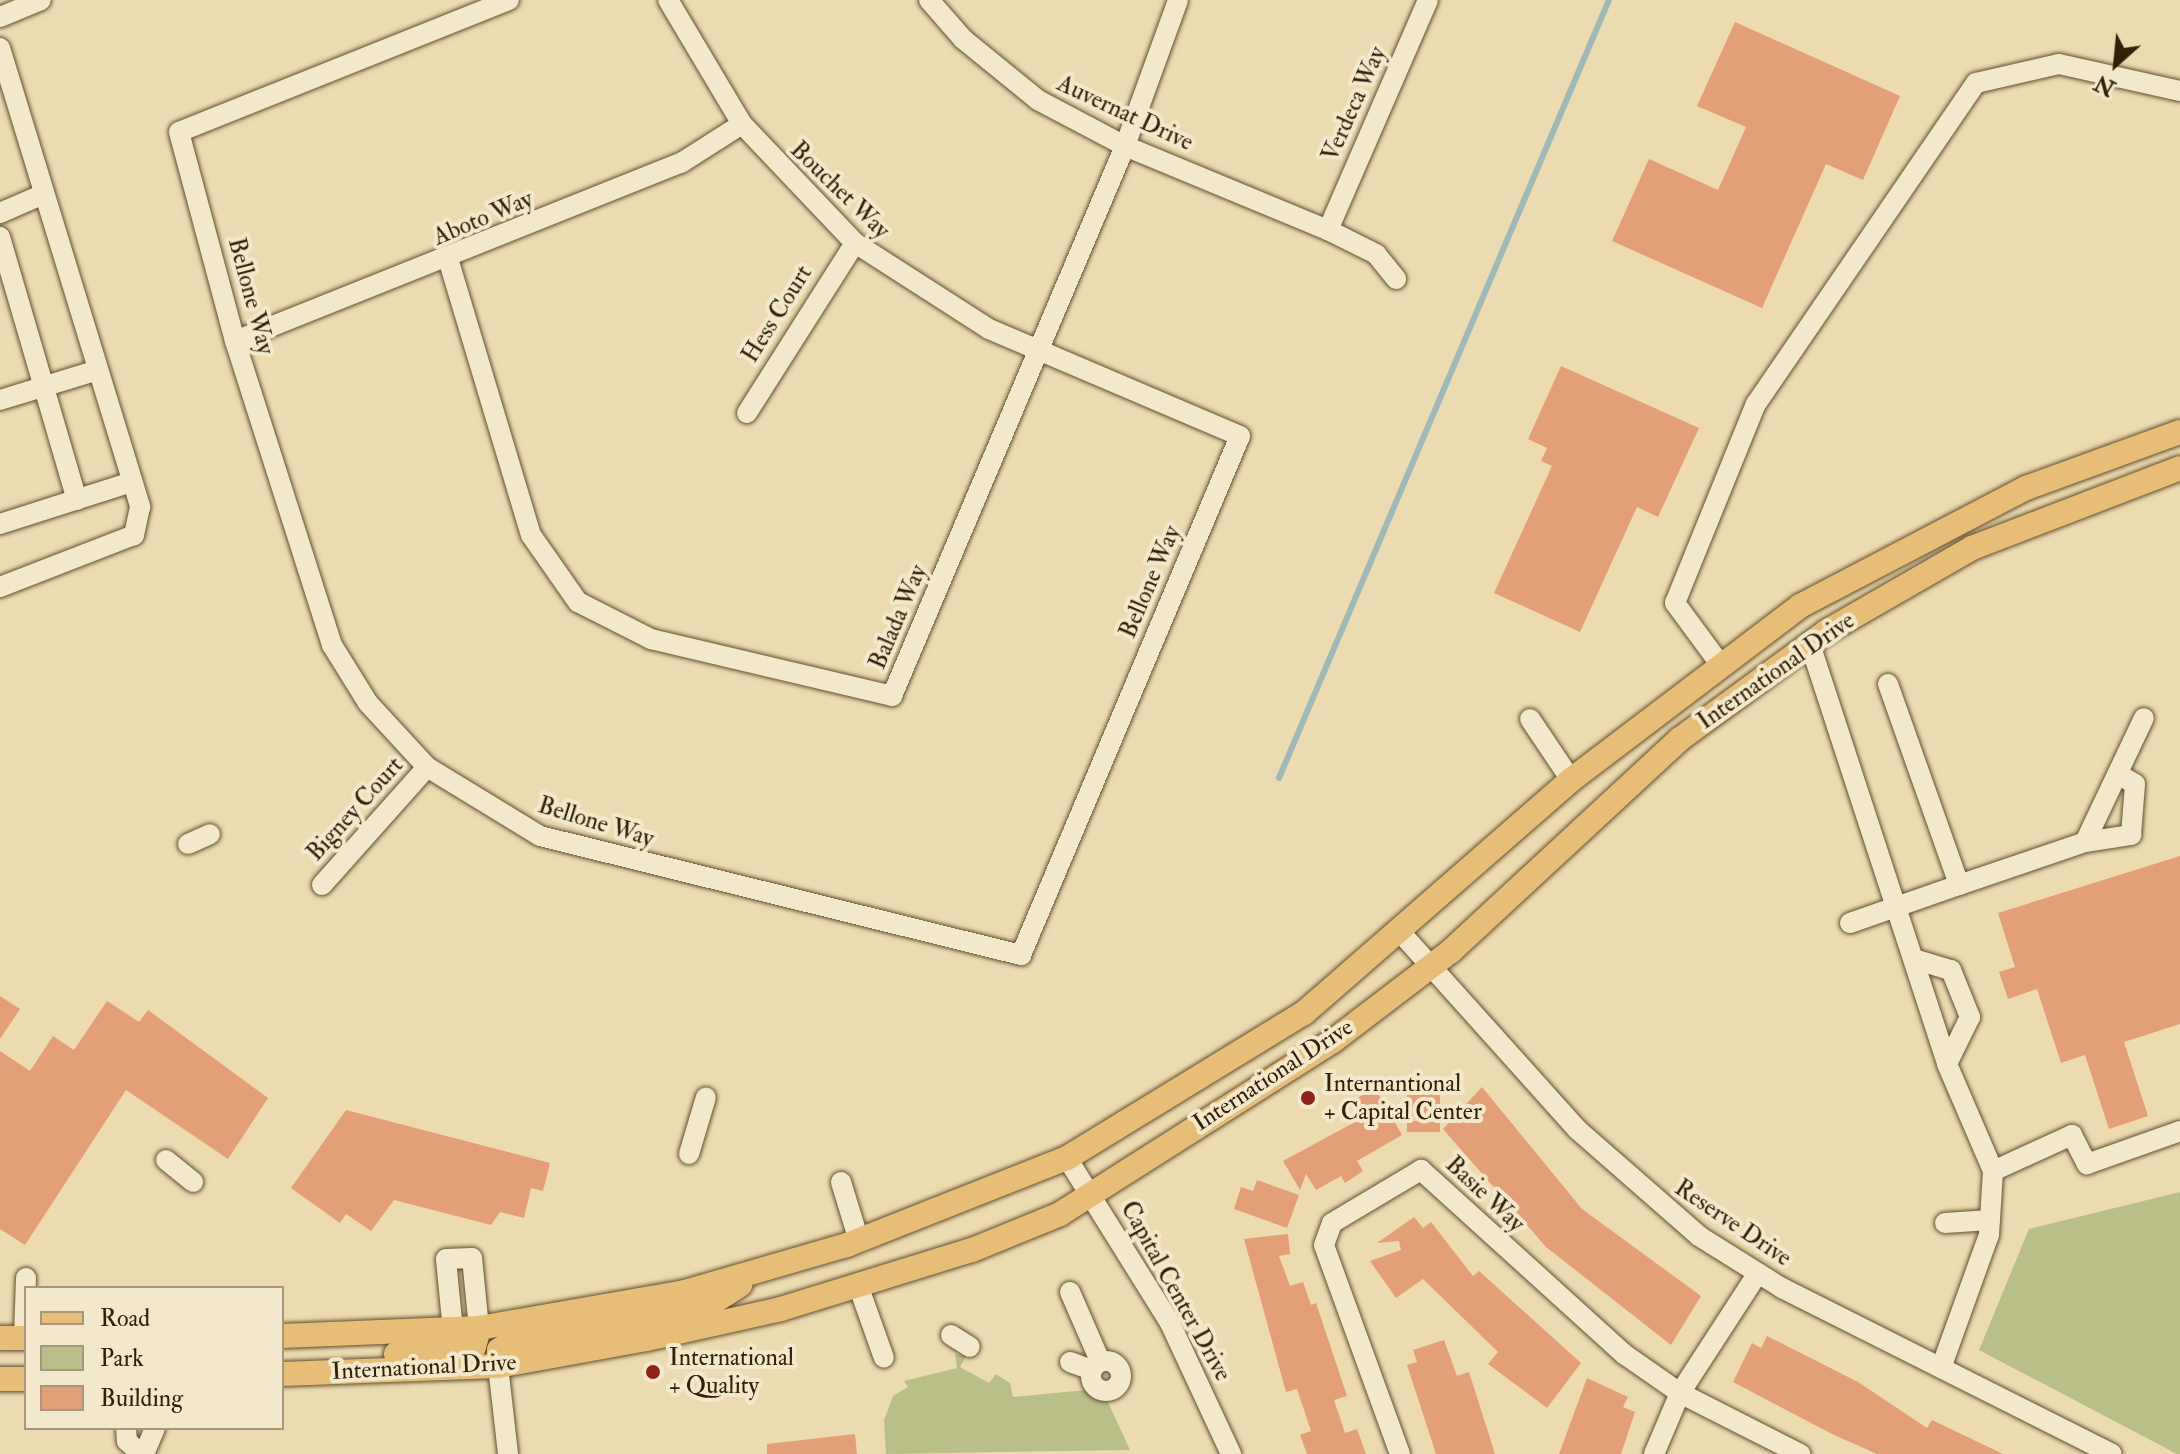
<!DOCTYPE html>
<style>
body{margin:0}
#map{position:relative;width:2180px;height:1454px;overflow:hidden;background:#ecdbb0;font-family:"IM FELL Double Pica",serif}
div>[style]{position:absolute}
.green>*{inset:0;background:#babf89}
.stream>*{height:6px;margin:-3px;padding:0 3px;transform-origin:3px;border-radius:3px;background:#9fb8b8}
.building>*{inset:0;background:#e39f77;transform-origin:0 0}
.roads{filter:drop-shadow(0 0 2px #624f30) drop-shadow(0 0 2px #624f30)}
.minor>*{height:20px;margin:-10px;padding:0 10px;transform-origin:10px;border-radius:10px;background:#f3e8cc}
.minor>.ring{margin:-10px;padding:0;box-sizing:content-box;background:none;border:20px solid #f3e8cc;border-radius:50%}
.major>*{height:24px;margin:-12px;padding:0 12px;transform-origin:12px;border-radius:12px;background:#e6be78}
.dots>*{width:22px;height:22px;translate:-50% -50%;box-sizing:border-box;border:4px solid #f3e8cc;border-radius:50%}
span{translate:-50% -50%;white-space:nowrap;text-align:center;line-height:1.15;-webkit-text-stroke:8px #f3e8cc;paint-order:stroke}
.street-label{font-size:24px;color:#342006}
.poi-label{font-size:24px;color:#342006}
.left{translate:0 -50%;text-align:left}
.legend{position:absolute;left:24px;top:1286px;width:260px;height:144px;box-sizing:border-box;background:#f3e8cc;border:2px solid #a7987d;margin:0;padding:10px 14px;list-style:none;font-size:24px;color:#342006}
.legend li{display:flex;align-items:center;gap:16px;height:40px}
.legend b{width:40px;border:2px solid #a7987d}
.north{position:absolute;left:2076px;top:24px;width:80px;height:80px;-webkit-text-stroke:6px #f3e8cc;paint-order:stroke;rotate:207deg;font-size:22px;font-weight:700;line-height:32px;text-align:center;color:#342006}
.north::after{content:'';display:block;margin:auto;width:28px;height:36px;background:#342006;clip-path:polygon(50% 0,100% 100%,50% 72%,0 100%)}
</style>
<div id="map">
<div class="green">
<i style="clip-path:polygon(2180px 1192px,2180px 1454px,2177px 1454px,1979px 1350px,2029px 1229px)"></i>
<i style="clip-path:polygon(955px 1354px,966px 1356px,960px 1367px,989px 1383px,996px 1374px,1010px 1383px,1013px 1397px,1086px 1390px,1108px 1402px,1130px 1450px,886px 1454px,884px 1420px,893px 1396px,908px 1387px,904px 1381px,957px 1368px)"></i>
</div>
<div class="stream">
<i style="left:1279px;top:778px;width:845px;rotate:-67.02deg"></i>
</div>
<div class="building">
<i style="clip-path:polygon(1735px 22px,1900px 96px,1863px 180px,1826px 164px,1762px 308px,1612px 241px,1649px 159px,1718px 190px,1746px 127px,1697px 106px)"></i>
<i style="clip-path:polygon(1561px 366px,1699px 428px,1658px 517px,1637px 507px,1580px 632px,1494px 593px,1552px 466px,1541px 461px,1547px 448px,1528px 439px)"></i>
<i style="clip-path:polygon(2180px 856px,2180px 1024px,2124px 1042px,2148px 1116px,2109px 1129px,2085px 1055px,2061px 1063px,2037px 989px,2008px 999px,1999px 972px,2015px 967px,1998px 913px)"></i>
<i style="clip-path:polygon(0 996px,20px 1009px,0 1039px)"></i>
<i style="clip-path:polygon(107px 1001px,139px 1022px,148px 1010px,268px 1098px,228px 1159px,126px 1090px,25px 1245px,0 1229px,0 1051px,30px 1071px,53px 1036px,74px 1050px)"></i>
<i style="clip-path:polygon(1482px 1087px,1582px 1209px,1701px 1296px,1671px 1345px,1546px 1247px,1443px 1129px)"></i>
<i style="clip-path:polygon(1375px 1088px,1402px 1135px,1357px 1161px,1363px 1171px,1345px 1183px,1341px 1176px,1316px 1190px,1306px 1174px,1300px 1190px,1283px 1161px,1355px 1122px,1351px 1115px,1362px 1109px,1357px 1098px)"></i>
<i style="left:1440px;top:1088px;width:44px;height:33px;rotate:90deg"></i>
<i style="clip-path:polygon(346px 1110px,550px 1163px,543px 1191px,531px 1188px,524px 1218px,500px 1212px,491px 1225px,394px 1200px,371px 1231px,346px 1214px,340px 1223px,291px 1188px)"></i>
<i style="clip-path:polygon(1257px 1180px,1299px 1195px,1287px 1228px,1234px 1209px,1241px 1187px,1253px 1191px)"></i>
<i style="clip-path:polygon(1414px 1217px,1423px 1228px,1431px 1222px,1473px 1276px,1479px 1271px,1581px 1363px,1547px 1408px,1488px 1364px,1498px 1352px,1423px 1279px,1396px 1298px,1370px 1261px,1401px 1250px,1399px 1241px,1377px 1243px)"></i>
<i style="clip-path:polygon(1288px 1234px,1290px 1254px,1279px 1256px,1290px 1286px,1303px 1282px,1311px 1305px,1316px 1303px,1347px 1396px,1334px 1400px,1345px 1433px,1357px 1429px,1366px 1454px,1307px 1454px,1300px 1435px,1311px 1431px,1297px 1389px,1286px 1392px,1244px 1239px)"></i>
<i style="clip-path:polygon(1767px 1336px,1858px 1382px,1927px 1428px,1932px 1420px,2003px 1454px,1877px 1454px,1832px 1434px,1733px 1382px,1752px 1343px,1761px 1348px)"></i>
<i style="clip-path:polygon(1444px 1340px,1457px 1376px,1469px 1372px,1495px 1454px,1436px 1454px,1407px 1365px,1417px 1362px,1413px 1350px)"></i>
<i style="clip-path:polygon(1587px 1378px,1628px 1397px,1623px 1407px,1635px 1412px,1621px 1454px,1559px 1454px)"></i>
<i style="clip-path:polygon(855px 1434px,857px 1454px,767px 1454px,767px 1444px)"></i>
</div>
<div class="roads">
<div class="minor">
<i style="left:509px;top:0;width:355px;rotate:158.2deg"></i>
<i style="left:179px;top:132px;width:216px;rotate:75deg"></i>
<i style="left:235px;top:341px;width:319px;rotate:72.3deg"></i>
<i style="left:332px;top:645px;width:68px;rotate:58.2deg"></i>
<i style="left:368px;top:703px;width:87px;rotate:47.3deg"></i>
<i style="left:427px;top:767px;width:132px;rotate:31.4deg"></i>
<i style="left:540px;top:836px;width:496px;rotate:13.9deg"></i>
<i style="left:1021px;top:955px;width:563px;rotate:-67.12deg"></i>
<i style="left:1240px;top:436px;width:273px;rotate:-156.9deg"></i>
<i style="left:989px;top:329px;width:159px;rotate:-147.3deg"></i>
<i style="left:855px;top:243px;width:164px;rotate:-133.5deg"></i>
<i style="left:742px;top:124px;width:144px;rotate:-120.8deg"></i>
<i style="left:929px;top:0;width:52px;rotate:48.9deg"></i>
<i style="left:963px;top:39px;width:97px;rotate:39.1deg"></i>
<i style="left:1038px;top:100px;width:98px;rotate:27.9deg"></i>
<i style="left:1125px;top:146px;width:220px;rotate:22.5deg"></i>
<i style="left:1328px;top:230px;width:54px;rotate:26.6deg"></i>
<i style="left:1376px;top:254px;width:32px;rotate:51deg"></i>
<i style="left:0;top:17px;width:44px;rotate:-22.5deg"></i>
<i style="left:0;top:48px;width:480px;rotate:73deg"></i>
<i style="left:140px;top:507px;width:29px;rotate:102deg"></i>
<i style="left:134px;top:535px;width:144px;rotate:158.8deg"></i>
<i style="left:0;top:213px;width:48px;rotate:-23.4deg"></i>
<i style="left:1328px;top:230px;width:251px;rotate:-66.5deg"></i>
<i style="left:0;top:237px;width:274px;rotate:73.7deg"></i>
<i style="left:449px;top:262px;width:285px;rotate:73.3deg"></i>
<i style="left:531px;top:535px;width:82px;rotate:55deg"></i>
<i style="left:578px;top:602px;width:82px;rotate:26.9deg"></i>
<i style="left:651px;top:639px;width:248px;rotate:13.3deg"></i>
<i style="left:892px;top:696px;width:597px;rotate:-67.04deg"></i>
<i style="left:1125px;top:146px;width:155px;rotate:-70deg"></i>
<i style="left:235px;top:341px;width:480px;rotate:-21.8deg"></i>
<i style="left:681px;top:163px;width:72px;rotate:-32.6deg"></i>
<i style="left:0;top:400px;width:102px;rotate:-17deg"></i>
<i style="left:747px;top:413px;width:201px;rotate:-57.6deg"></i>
<i style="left:0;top:524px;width:139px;rotate:-17.7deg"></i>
<i style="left:1810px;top:644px;width:442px;rotate:71.9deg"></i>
<i style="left:1947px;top:1064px;width:116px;rotate:66.7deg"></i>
<i style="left:1720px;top:664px;width:76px;rotate:-126.4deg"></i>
<i style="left:1675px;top:603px;width:215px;rotate:-67.9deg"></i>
<i style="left:1756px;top:404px;width:389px;rotate:-55.6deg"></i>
<i style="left:1976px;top:83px;width:85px;rotate:-12.9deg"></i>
<i style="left:2059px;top:64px;width:124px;rotate:12.6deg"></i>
<i style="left:1888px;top:684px;width:213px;rotate:70.5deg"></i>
<i style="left:1959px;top:885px;width:133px;rotate:-18.8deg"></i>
<i style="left:2085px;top:842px;width:137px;rotate:-64.6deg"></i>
<i style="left:1530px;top:719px;width:73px;rotate:56.1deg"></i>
<i style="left:2085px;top:842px;width:47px;rotate:-8.7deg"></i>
<i style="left:2131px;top:835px;width:51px;rotate:-85.5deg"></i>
<i style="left:2135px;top:784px;width:20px;rotate:-150deg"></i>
<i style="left:188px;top:844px;width:24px;rotate:-24deg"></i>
<i style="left:322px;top:885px;width:158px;rotate:-48.3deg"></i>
<i style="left:1850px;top:923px;width:115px;rotate:-19.2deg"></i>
<i style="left:1402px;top:934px;width:263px;rotate:48.1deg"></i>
<i style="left:1578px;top:1130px;width:161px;rotate:41.2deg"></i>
<i style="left:1699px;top:1236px;width:98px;rotate:32.1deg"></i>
<i style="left:1782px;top:1288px;width:369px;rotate:26.7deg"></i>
<i style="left:1914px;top:959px;width:39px;rotate:17deg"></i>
<i style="left:1951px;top:970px;width:51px;rotate:68deg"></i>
<i style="left:1970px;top:1017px;width:52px;rotate:116.1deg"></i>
<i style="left:689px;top:1154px;width:59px;rotate:-73.4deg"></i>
<i style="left:1067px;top:1158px;width:195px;rotate:58deg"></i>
<i style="left:1170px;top:1323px;width:145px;rotate:65deg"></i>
<i style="left:166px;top:1160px;width:35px;rotate:39deg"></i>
<i style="left:841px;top:1182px;width:62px;rotate:73deg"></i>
<i style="left:1945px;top:1223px;width:45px;rotate:-3.8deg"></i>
<i style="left:858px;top:1285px;width:77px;rotate:70.4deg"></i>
<i style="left:1070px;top:1292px;width:75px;rotate:66.5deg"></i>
<i style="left:453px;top:1331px;width:72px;rotate:-95.6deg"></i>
<i style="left:446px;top:1259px;width:26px;rotate:-2deg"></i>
<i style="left:472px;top:1258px;width:70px;rotate:84.3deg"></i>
<i style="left:951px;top:1335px;width:22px;rotate:32deg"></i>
<i style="left:24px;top:1338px;width:60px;rotate:-88.1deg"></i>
<i class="ring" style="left:1091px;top:1361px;width:10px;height:10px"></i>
<i style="left:1070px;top:1362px;width:23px;rotate:20deg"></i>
<i style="left:498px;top:1366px;width:89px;rotate:83.5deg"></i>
<i style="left:1941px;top:1368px;width:141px;rotate:-70.2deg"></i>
<i style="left:1989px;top:1235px;width:64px;rotate:-86.4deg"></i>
<i style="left:1993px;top:1171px;width:87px;rotate:-24.5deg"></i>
<i style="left:2072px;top:1135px;width:33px;rotate:63deg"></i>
<i style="left:2087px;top:1164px;width:99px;rotate:-19.5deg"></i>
<i style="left:126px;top:1428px;width:13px;rotate:86deg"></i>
<i style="left:127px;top:1441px;width:19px;rotate:43deg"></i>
<i style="left:144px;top:1454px;width:28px;rotate:-67deg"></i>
<i style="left:1400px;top:1454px;width:222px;rotate:-110deg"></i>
<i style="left:1324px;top:1245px;width:23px;rotate:-70deg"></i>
<i style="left:1332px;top:1223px;width:104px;rotate:-30.8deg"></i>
<i style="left:1421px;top:1170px;width:274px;rotate:42.2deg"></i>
<i style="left:1624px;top:1354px;width:68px;rotate:34.9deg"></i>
<i style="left:1680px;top:1393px;width:135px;rotate:26.9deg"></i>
<i style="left:1654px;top:1454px;width:66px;rotate:-66.9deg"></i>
<i style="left:1680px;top:1393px;width:143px;rotate:-57deg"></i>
</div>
<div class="major">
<i style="left:282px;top:1336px;width:197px;rotate:-2.3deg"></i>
<i style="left:479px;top:1328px;width:209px;rotate:-9.9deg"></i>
<i style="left:685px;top:1292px;width:169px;rotate:-16.2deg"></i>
<i style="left:847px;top:1245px;width:237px;rotate:-21.6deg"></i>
<i style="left:1067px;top:1158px;width:278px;rotate:-31.5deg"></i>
<i style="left:1304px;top:1013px;width:354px;rotate:-41.1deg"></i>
<i style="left:1571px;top:780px;width:288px;rotate:-37.2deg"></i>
<i style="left:1800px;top:606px;width:255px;rotate:-27.6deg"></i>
<i style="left:2026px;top:488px;width:164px;rotate:-20deg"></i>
<i style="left:0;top:1338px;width:26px"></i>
<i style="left:396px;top:1354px;width:78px;rotate:-5.1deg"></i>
<i style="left:474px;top:1347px;width:20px;rotate:-75deg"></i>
<i style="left:498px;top:1366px;width:16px;rotate:-86deg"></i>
<i style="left:499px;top:1350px;width:12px;rotate:-31deg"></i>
<i style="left:509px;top:1344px;width:193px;rotate:-9.9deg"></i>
<i style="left:699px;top:1311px;width:49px;rotate:-32.4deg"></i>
<i style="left:282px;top:1374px;width:216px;rotate:-2.1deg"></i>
<i style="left:498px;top:1366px;width:151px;rotate:-10.3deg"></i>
<i style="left:647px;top:1339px;width:137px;rotate:-12.6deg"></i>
<i style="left:781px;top:1309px;width:200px;rotate:-17.2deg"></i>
<i style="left:972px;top:1250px;width:95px;rotate:-22.2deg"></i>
<i style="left:1060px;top:1214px;width:323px;rotate:-32.4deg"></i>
<i style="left:1333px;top:1041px;width:148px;rotate:-37.3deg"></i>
<i style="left:1451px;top:951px;width:312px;rotate:-42.8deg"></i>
<i style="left:1680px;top:739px;width:181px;rotate:-36.2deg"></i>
<i style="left:1826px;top:632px;width:168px;rotate:-29.9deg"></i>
<i style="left:1972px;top:548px;width:223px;rotate:-21deg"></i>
<i style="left:0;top:1379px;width:26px"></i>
</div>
</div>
<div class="dots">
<i style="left:1308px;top:1098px;background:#8f2418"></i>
<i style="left:653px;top:1372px;background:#8f2418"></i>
</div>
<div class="street-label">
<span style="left:1354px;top:104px;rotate:-66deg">Verdeca Way</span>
<span style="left:1125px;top:113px;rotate:25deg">Auvernat Drive</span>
<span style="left:840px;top:190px;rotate:44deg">Bouchet Way</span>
<span style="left:483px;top:218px;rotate:-23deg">Aboto Way</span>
<span style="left:251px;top:296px;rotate:75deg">Bellone Way</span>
<span style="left:777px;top:314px;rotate:-58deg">Hess Court</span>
<span style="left:1150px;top:582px;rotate:-67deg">Bellone Way</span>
<span style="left:898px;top:617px;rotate:-67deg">Balada Way</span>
<span style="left:1776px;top:671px;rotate:-35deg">International Drive</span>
<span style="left:355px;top:809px;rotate:-48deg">Bigney Court</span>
<span style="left:596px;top:822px;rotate:17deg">Bellone Way</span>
<span style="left:1273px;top:1075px;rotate:-33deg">International Drive</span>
<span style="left:1485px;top:1194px;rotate:43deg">Basie Way</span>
<span style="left:1733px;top:1223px;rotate:34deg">Reserve Drive</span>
<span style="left:1176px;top:1291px;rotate:61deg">Capital Center Drive</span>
<span style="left:424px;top:1367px;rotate:-3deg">International Drive</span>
</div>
<div class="poi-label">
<span class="left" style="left:1324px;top:1098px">Internantional<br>+ Capital Center</span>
<span class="left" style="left:669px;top:1372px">International<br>+ Quality</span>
</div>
<ul class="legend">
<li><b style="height:10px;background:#e6be78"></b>Road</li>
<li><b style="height:22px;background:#babf89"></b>Park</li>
<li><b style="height:22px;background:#e39f77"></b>Building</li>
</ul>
<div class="north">N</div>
</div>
